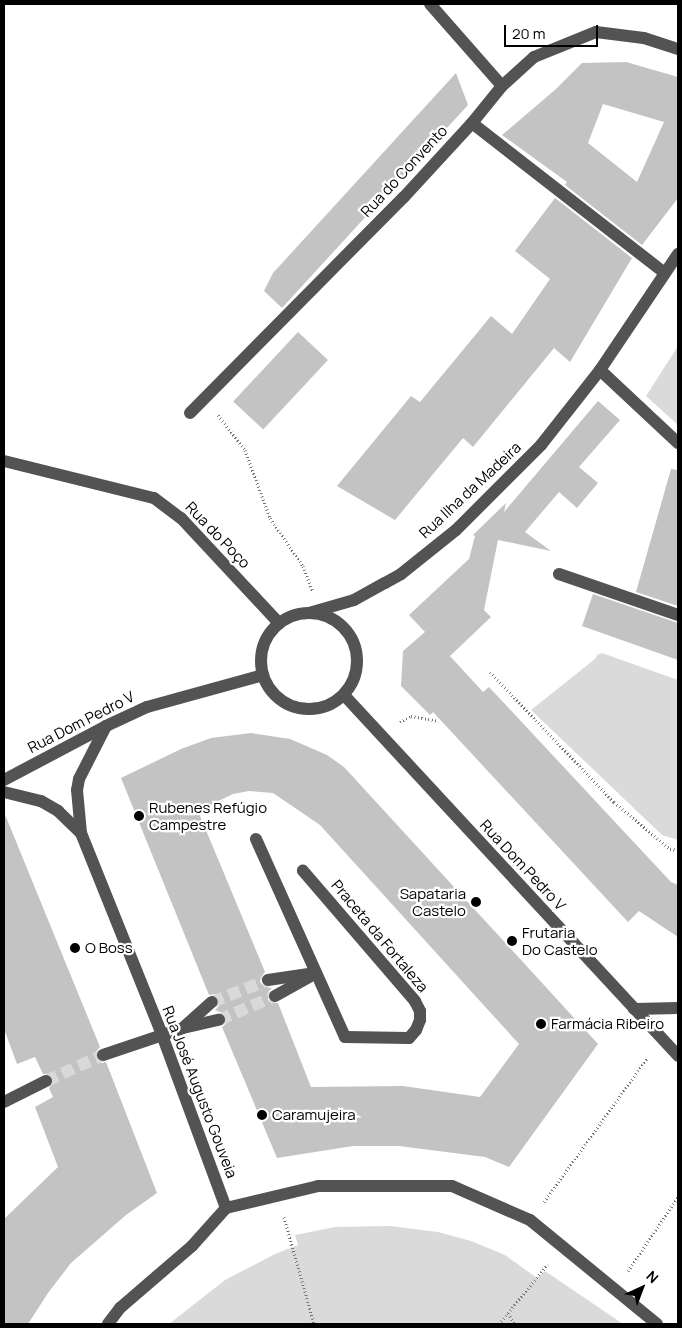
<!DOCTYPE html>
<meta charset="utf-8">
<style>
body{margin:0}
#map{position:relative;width:682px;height:1328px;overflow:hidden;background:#fff;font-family:Manrope,sans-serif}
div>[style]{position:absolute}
.green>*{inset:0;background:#dadada}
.building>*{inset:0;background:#c3c3c3;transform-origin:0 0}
.minor-tunnel>*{height:12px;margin-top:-6px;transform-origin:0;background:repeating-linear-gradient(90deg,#d9d9d9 0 12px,transparent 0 18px)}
.path>*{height:3px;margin-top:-1.5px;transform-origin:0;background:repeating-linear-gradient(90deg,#757575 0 1px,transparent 0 3.5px)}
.minor>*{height:12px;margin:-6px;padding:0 6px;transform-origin:6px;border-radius:6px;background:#535353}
.minor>.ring{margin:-6px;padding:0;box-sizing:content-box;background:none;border:12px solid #535353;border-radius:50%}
.dots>*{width:14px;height:14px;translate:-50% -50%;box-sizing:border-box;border:2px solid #fff;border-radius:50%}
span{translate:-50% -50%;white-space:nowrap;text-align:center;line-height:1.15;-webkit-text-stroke:4.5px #fff;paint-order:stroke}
.street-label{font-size:15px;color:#000}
.poi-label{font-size:15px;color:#000}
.left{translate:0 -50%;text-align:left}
.right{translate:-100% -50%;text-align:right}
.frame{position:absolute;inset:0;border:5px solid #000;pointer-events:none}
.north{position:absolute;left:617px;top:1263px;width:50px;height:50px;-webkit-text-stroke:4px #fff;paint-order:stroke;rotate:43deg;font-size:14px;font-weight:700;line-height:20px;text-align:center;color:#000}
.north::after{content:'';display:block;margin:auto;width:18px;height:22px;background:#000;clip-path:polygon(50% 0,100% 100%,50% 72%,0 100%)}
.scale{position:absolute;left:504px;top:25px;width:94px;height:22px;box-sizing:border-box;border:2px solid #000;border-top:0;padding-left:6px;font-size:15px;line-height:18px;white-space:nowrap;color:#000;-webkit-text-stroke:4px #fff;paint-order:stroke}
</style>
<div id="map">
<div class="green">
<i style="clip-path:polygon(678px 346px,678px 425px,646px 396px)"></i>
<i style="clip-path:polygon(602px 653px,678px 680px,678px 840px,662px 835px,531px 710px,595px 659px,597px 655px)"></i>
<i style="clip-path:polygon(390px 1226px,438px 1232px,471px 1241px,505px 1255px,537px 1278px,545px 1271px,623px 1324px,169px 1324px,225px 1280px,275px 1254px,298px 1245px,295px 1235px,335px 1227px)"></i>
</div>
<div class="building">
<i style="clip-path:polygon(evenodd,626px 62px,678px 77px,678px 198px,642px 245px,565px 185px,567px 182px,502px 135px,556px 89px,582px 63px,626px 62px,603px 104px,664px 122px,637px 182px,588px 143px,603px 104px)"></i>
<i style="clip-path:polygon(456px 73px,468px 105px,282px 308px,264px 291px,273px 273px)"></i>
<i style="clip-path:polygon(555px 198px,632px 258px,570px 362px,554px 348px,473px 447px,463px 438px,395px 520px,337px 486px,411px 396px,420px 402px,491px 316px,512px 334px,550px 279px,515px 251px)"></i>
<i style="left:298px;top:332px;width:41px;height:95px;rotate:43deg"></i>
<i style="clip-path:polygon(598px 401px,620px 420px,579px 467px,598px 483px,577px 508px,559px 492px,525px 532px,551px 551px,498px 540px,484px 610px,491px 617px,450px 656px,483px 692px,489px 687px,671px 882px,678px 885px,678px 937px,639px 911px,628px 922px,433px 712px,430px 715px,401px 686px,403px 651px,425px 632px,409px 615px,469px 559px,475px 536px,473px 535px,506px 503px,504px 512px)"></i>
<i style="clip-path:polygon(671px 469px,678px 470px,678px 606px,636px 592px)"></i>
<i style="clip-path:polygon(593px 594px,678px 623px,678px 660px,582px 626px)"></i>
<i style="clip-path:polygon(evenodd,251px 733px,290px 739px,327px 755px,344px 767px,598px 1044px,509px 1167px,485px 1157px,399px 1146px,353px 1146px,277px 1158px,222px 1027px,227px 1023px,227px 1018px,225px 1014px,215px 1010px,220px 1005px,220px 1000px,215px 994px,209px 995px,121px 778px,181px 749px,211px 738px,251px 733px,249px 791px,273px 793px,320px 825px,519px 1044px,480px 1097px,403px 1086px,311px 1087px,278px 1003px,271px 1003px,268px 1000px,268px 992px,272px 988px,265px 987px,260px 982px,261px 977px,265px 972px,198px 811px,233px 794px,249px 791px)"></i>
<i style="clip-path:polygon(4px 812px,100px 1047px,95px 1053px,96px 1058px,101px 1063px,106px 1062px,157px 1193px,126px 1215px,71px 1263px,48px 1293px,28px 1324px,4px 1324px,4px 1219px,58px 1167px,35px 1107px,53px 1097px,49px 1088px,54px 1081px,50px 1074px,43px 1074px,35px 1057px,17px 1064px,4px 1029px)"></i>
</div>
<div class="minor-tunnel">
<i style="left:212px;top:1002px;width:60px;rotate:-21.4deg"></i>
<i style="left:219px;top:1020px;width:61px;rotate:-23.2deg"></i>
<i style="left:46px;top:1081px;width:63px;rotate:-24.5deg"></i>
</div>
<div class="path">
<i style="left:218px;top:415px;width:44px;rotate:52.4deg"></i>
<i style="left:245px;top:450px;width:72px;rotate:69.8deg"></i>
<i style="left:270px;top:518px;width:58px;rotate:55.5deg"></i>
<i style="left:303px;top:566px;width:26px;rotate:69deg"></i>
<i style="left:490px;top:672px;width:180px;rotate:46.4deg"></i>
<i style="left:614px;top:802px;width:73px;rotate:40deg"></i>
<i style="left:670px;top:849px;width:8px;rotate:7deg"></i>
<i style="left:400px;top:722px;width:13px;rotate:-29deg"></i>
<i style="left:411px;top:716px;width:28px;rotate:10deg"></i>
<i style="left:544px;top:1202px;width:178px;rotate:-54.4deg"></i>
<i style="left:284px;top:1217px;width:111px;rotate:74.3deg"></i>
<i style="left:628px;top:1271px;width:89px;rotate:-56deg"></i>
<i style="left:508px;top:1313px;width:13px;rotate:58deg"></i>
<i style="left:499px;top:1324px;width:77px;rotate:-50.8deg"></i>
</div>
<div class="minor">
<i style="left:430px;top:4px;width:109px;rotate:48.7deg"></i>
<i style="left:472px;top:123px;width:244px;rotate:37.9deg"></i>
<i style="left:600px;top:370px;width:107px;rotate:43.1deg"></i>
<i style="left:190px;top:413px;width:304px;rotate:-45.3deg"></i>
<i style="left:404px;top:197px;width:100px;rotate:-47.4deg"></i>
<i style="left:472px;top:123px;width:48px;rotate:-51deg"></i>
<i style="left:502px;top:86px;width:43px;rotate:-42.2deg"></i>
<i style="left:534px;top:57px;width:67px;rotate:-22deg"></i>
<i style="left:596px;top:32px;width:48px;rotate:7.1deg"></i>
<i style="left:644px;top:38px;width:36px;rotate:18deg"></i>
<i style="left:4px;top:461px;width:154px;rotate:13.9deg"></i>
<i style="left:154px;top:498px;width:34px;rotate:37deg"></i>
<i style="left:181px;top:518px;width:144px;rotate:47deg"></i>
<i style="left:559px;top:574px;width:126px;rotate:19deg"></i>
<i class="ring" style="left:261px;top:613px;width:84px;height:84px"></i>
<i style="left:309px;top:613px;width:47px;rotate:-16.1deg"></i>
<i style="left:354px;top:600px;width:35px;rotate:-29deg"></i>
<i style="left:385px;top:583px;width:18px;rotate:-29deg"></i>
<i style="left:401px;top:574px;width:70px;rotate:-38.7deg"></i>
<i style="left:456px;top:530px;width:120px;rotate:-45deg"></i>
<i style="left:541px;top:445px;width:95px;rotate:-51.8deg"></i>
<i style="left:600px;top:370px;width:140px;rotate:-56.1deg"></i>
<i style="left:344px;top:695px;width:492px;rotate:47.2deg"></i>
<i style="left:106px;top:726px;width:59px;rotate:117deg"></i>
<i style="left:79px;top:779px;width:11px;rotate:100deg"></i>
<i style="left:77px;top:790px;width:43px;rotate:84.7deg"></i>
<i style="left:81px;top:833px;width:218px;rotate:68.1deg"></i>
<i style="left:162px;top:1035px;width:184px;rotate:69.7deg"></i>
<i style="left:226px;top:1208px;width:51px;rotate:131.8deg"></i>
<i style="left:192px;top:1246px;width:95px;rotate:139.3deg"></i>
<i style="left:120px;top:1308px;width:20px;rotate:127deg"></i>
<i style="left:4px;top:780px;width:115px;rotate:-27.9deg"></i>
<i style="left:106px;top:726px;width:45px;rotate:-24.9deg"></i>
<i style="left:147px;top:707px;width:120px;rotate:-15.4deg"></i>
<i style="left:4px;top:792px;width:38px;rotate:14deg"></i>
<i style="left:41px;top:801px;width:20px;rotate:30deg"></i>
<i style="left:58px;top:811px;width:32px;rotate:44deg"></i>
<i style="left:256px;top:839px;width:217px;rotate:65.8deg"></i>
<i style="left:345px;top:1037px;width:64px;rotate:0.9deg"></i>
<i style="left:409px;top:1038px;width:11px;rotate:-49deg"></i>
<i style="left:416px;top:1030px;width:11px;rotate:-68deg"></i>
<i style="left:420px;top:1020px;width:9px;rotate:-90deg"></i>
<i style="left:420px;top:1011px;width:11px;rotate:-117deg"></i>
<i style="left:415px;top:1001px;width:172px;rotate:-130.7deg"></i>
<i style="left:268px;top:980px;width:48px;rotate:-8.5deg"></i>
<i style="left:275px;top:996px;width:39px;rotate:-29deg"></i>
<i style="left:634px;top:1009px;width:44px;rotate:-1.3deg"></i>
<i style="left:185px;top:1026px;width:36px;rotate:-42deg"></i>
<i style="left:103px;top:1055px;width:84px;rotate:-18.6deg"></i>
<i style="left:183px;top:1028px;width:37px;rotate:-13deg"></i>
<i style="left:4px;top:1102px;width:47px;rotate:-26.6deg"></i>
<i style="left:226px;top:1208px;width:95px;rotate:-13.4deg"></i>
<i style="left:318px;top:1186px;width:134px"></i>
<i style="left:452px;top:1186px;width:85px;rotate:23.6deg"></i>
<i style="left:530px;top:1220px;width:164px;rotate:39.3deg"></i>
</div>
<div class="dots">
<i style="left:139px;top:816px;background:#000"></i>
<i style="left:476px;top:902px;background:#000"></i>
<i style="left:512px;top:941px;background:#000"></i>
<i style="left:75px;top:948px;background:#000"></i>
<i style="left:541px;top:1024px;background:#000"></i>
<i style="left:262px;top:1115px;background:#000"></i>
</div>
<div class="street-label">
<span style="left:404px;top:171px;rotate:-47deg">Rua do Convento</span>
<span style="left:470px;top:490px;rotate:-43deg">Rua Ilha da Madeira</span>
<span style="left:218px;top:535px;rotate:46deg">Rua do Poço</span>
<span style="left:81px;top:722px;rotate:-27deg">Rua Dom Pedro V</span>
<span style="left:523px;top:865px;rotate:47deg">Rua Dom Pedro V</span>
<span style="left:380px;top:936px;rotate:50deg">Praceta da Fortaleza</span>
<span style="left:200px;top:1092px;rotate:69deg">Rua José Augusto Gouveia</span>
</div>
<div class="poi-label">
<span class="left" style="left:149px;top:816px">Rubenes Refúgio<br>Campestre</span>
<span class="right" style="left:466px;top:902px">Sapataria<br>Castelo</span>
<span class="left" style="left:522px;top:941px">Frutaria<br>Do Castelo</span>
<span class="left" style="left:85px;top:948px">O Boss</span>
<span class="left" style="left:551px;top:1024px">Farmácia Ribeiro</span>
<span class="left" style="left:272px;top:1115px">Caramujeira</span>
</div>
<div class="frame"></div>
<div class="north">N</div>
<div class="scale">20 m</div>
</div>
